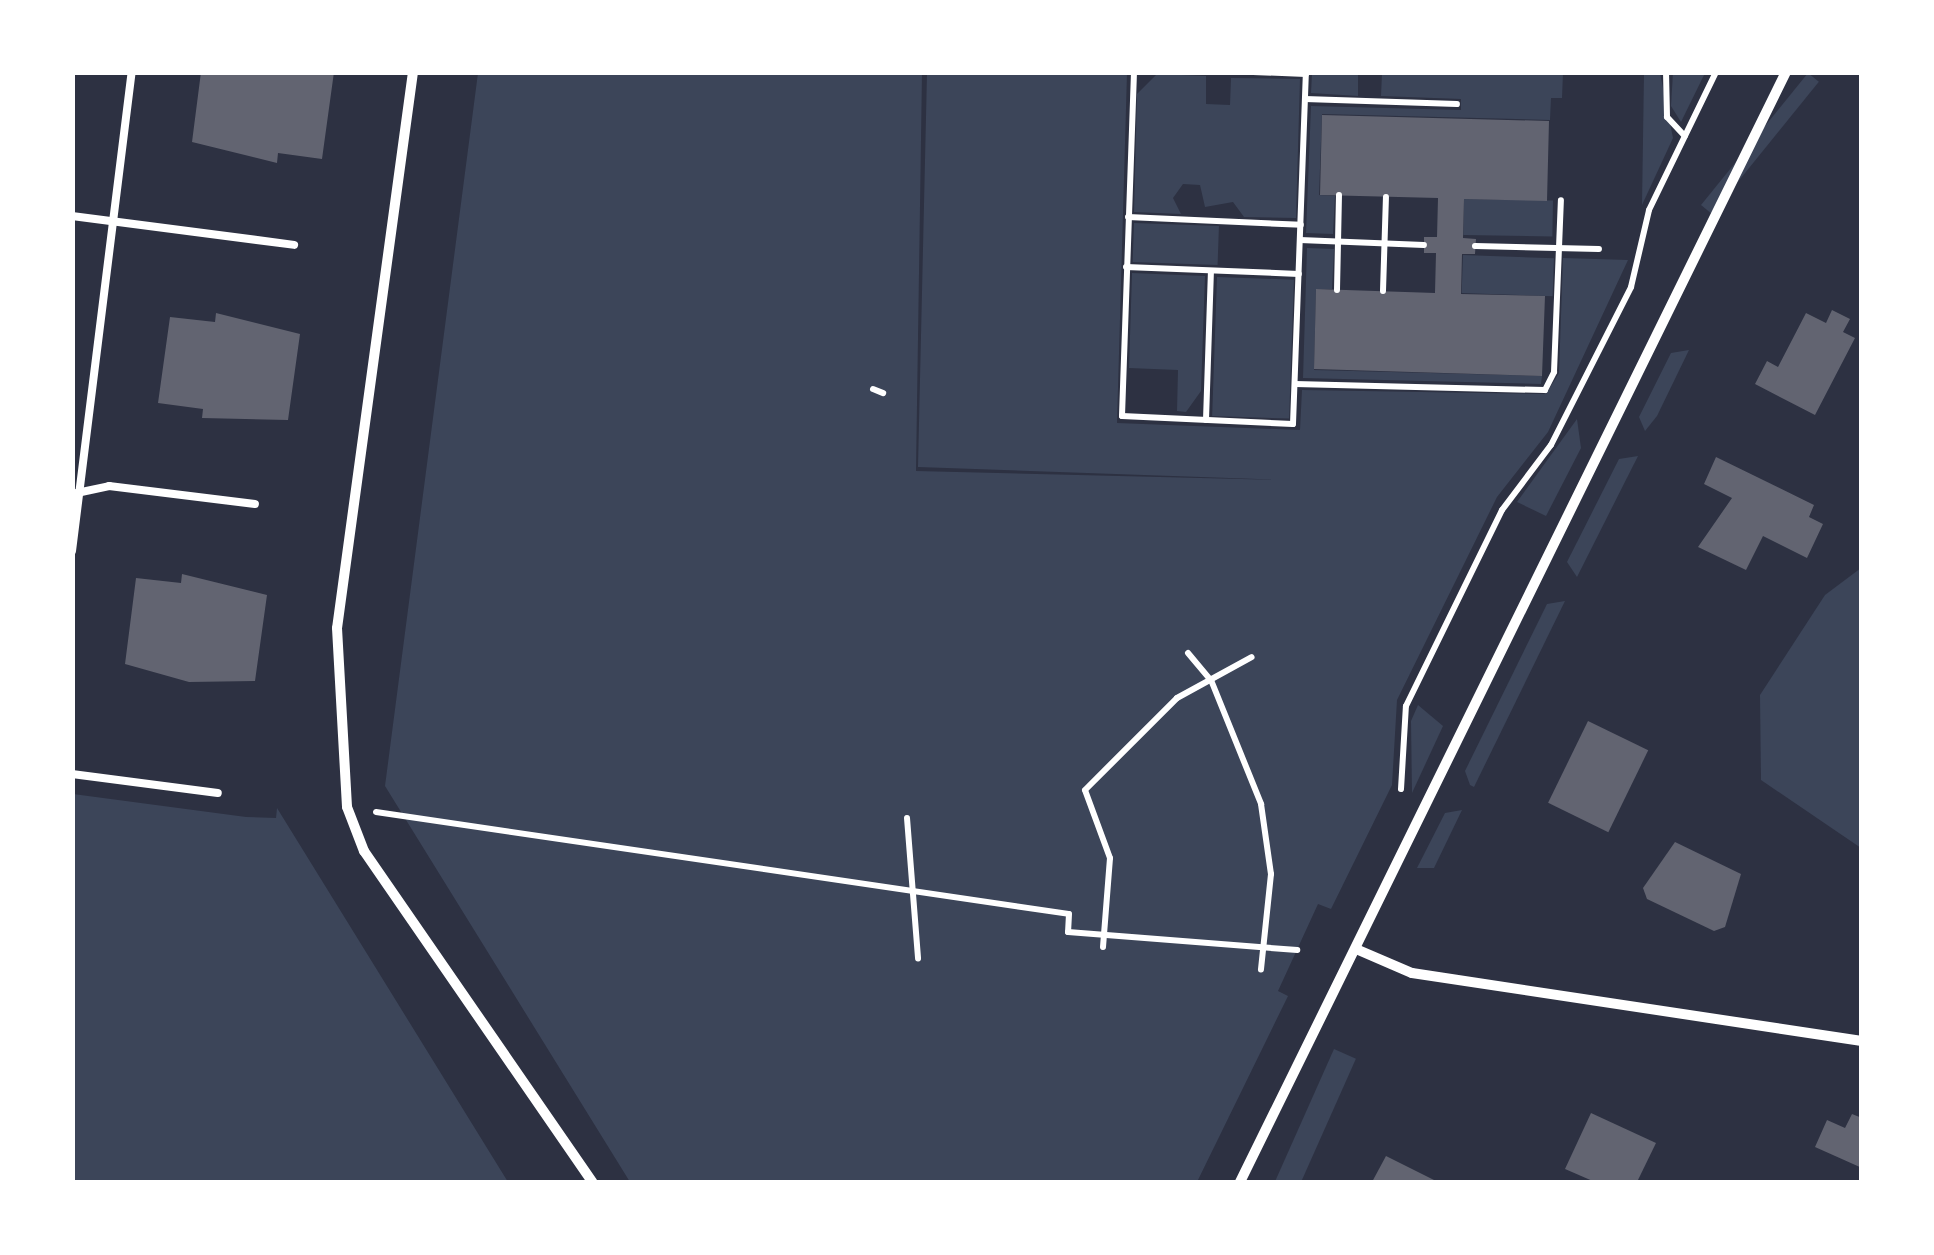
<!DOCTYPE html>
<style>
body{margin:0}
#map{position:relative;width:1934px;height:1255px;overflow:hidden;background:#2d3142;font-family:"IBM Plex Sans",sans-serif}
div>[style]{position:absolute}
.green>*{inset:0;background:#3c4559;transform-origin:0 0}
.building>*{inset:0;background:#626471;transform-origin:0 0}
.path>*{height:6px;margin:-3px;padding:0 3px;transform-origin:3px;border-radius:3px;background:#fff}
.service>*{height:8px;margin:-4px;padding:0 4px;transform-origin:4px;border-radius:4px;background:#fff}
.minor>*{height:10px;margin:-5px;padding:0 5px;transform-origin:5px;border-radius:5px;background:#fff}
span{translate:-50% -50%;white-space:nowrap;text-align:center;line-height:1.15;-webkit-text-stroke:9px #fff;paint-order:stroke}
.frame{position:absolute;inset:0;border:75px solid #fff;pointer-events:none}
</style>
<div id="map">
<div class="green">
<i style="clip-path:polygon(1673px 72px,1705px 73px,1681px 122px,1671px 106px)"></i>
<i style="clip-path:polygon(478px 73px,922px 73px,916px 471px,1286px 480px,918px 467px,927px 73px,1127px 73px,1117px 423px,1300px 430px,1302px 390px,1546px 394px,1559px 373px,1563px 258px,1628px 260px,1548px 432px,1497px 497px,1397px 700px,1392px 785px,1331px 909px,1318px 904px,1278px 991px,1288px 996px,1197px 1182px,630px 1182px,385px 786px)"></i>
<i style="clip-path:polygon(1312px 73px,1358px 73px,1358px 96px,1311px 93px)"></i>
<i style="clip-path:polygon(1382px 73px,1563px 73px,1562px 98px,1551px 98px,1550px 120px,1322px 114px,1319px 195px,1335px 196px,1333px 234px,1306px 233px,1311px 106px,1461px 110px,1461px 99px,1381px 96px)"></i>
<i style="clip-path:polygon(1644px 73px,1660px 73px,1673px 138px,1642px 205px)"></i>
<i style="left:1808px;top:73px;width:14px;height:170px;rotate:39deg"></i>
<i style="clip-path:polygon(1157px 74px,1206px 76px,1206px 104px,1230px 105px,1231px 78px,1300px 79px,1296px 218px,1244px 217px,1233px 202px,1205px 207px,1200px 185px,1183px 184px,1173px 198px,1181px 214px,1134px 212px,1137px 94px)"></i>
<i style="left:1464px;top:199px;width:89px;height:36px;rotate:1deg"></i>
<i style="left:1134px;top:223px;width:85px;height:39px;rotate:2deg"></i>
<i style="clip-path:polygon(1307px 248px,1334px 249px,1332px 289px,1316px 289px,1314px 370px,1542px 376px,1541px 384px,1303px 378px)"></i>
<i style="left:1463px;top:255px;width:91px;height:38px;rotate:2deg"></i>
<i style="clip-path:polygon(1132px 273px,1205px 276px,1201px 391px,1186px 412px,1177px 411px,1178px 370px,1129px 368px)"></i>
<i style="left:1217px;top:277px;width:77px;height:139px;rotate:2deg"></i>
<i style="clip-path:polygon(1689px 350px,1657px 416px,1645px 431px,1639px 417px,1671px 353px)"></i>
<i style="clip-path:polygon(1577px 419px,1581px 448px,1546px 516px,1517px 502px)"></i>
<i style="clip-path:polygon(1638px 456px,1577px 577px,1567px 562px,1619px 459px)"></i>
<i style="clip-path:polygon(1861px 568px,1861px 848px,1761px 780px,1760px 695px,1825px 595px)"></i>
<i style="clip-path:polygon(1565px 601px,1474px 787px,1470px 785px,1465px 771px,1547px 604px)"></i>
<i style="clip-path:polygon(1418px 705px,1443px 726px,1412px 793px,1411px 721px)"></i>
<i style="clip-path:polygon(73px 794px,246px 817px,276px 818px,277px 808px,508px 1182px,73px 1182px)"></i>
<i style="clip-path:polygon(1462px 810px,1434px 868px,1417px 868px,1445px 813px)"></i>
<i style="left:1334px;top:1049px;width:24px;height:148px;rotate:24deg"></i>
</div>
<div class="building">
<i style="clip-path:polygon(201px 72px,334px 72px,322px 159px,278px 153px,277px 163px,192px 142px)"></i>
<i style="clip-path:polygon(1322px 115px,1549px 121px,1547px 201px,1464px 199px,1463px 238px,1476px 239px,1475px 254px,1462px 254px,1461px 294px,1545px 296px,1542px 376px,1314px 369px,1316px 289px,1435px 293px,1436px 253px,1424px 253px,1424px 237px,1437px 237px,1438px 198px,1320px 195px)"></i>
<i style="clip-path:polygon(1832px 310px,1850px 319px,1843px 332px,1855px 338px,1815px 415px,1755px 384px,1767px 361px,1778px 367px,1806px 313px,1826px 323px)"></i>
<i style="clip-path:polygon(216px 313px,300px 334px,288px 420px,202px 418px,203px 409px,158px 403px,170px 317px,215px 322px)"></i>
<i style="clip-path:polygon(1716px 457px,1814px 505px,1809px 517px,1823px 524px,1807px 558px,1763px 536px,1746px 570px,1698px 547px,1732px 498px,1704px 484px)"></i>
<i style="clip-path:polygon(182px 574px,267px 595px,255px 681px,189px 682px,125px 664px,136px 578px,181px 583px)"></i>
<i style="left:1588px;top:721px;width:67px;height:91px;rotate:26deg"></i>
<i style="clip-path:polygon(1675px 842px,1741px 874px,1725px 927px,1714px 931px,1647px 899px,1643px 888px)"></i>
<i style="clip-path:polygon(1591px 1113px,1656px 1143px,1637px 1182px,1595px 1182px,1565px 1169px)"></i>
<i style="clip-path:polygon(1852px 1114px,1862px 1118px,1862px 1168px,1815px 1147px,1827px 1120px,1845px 1128px)"></i>
<i style="clip-path:polygon(1386px 1156px,1438px 1182px,1372px 1182px)"></i>
</div>
<div class="path">
<i style="left:1134px;top:72px;width:344px;rotate:92deg"></i>
<i style="left:1122px;top:416px;width:171px;rotate:2.7deg"></i>
<i style="left:1293px;top:424px;width:350px;rotate:-87.9deg"></i>
<i style="left:1306px;top:74px;width:53px;rotate:-177.8deg"></i>
<i style="left:1666px;top:72px;width:45px;rotate:88.7deg"></i>
<i style="left:1667px;top:117px;width:26px;rotate:47deg"></i>
<i style="left:1305px;top:99px;width:152px;rotate:1.9deg"></i>
<i style="left:1128px;top:217px;width:173px;rotate:2.6deg"></i>
<i style="left:1300px;top:240px;width:124px;rotate:2.3deg"></i>
<i style="left:1475px;top:246px;width:124px;rotate:1.4deg"></i>
<i style="left:1126px;top:267px;width:173px;rotate:2.3deg"></i>
<i style="left:1337px;top:290px;width:95px;rotate:-88.8deg"></i>
<i style="left:1383px;top:291px;width:94px;rotate:-88.2deg"></i>
<i style="left:1295px;top:384px;width:250px;rotate:1.4deg"></i>
<i style="left:1545px;top:390px;width:20px;rotate:-63deg"></i>
<i style="left:1554px;top:372px;width:172px;rotate:-87.7deg"></i>
<i style="left:873px;top:389px;width:11px;rotate:22deg"></i>
<i style="left:1206px;top:420px;width:149px;rotate:-88.1deg"></i>
<i style="left:1188px;top:653px;width:35px;rotate:50deg"></i>
<i style="left:1211px;top:680px;width:134px;rotate:68deg"></i>
<i style="left:1261px;top:804px;width:71px;rotate:81.9deg"></i>
<i style="left:1271px;top:874px;width:96px;rotate:96deg"></i>
<i style="left:1401px;top:789px;width:83px;rotate:-86.6deg"></i>
<i style="left:1406px;top:706px;width:218px;rotate:-63.9deg"></i>
<i style="left:1502px;top:510px;width:81px;rotate:-53deg"></i>
<i style="left:1551px;top:445px;width:177px;rotate:-63.1deg"></i>
<i style="left:1631px;top:287px;width:79px;rotate:-76.8deg"></i>
<i style="left:1649px;top:210px;width:153px;rotate:-64.1deg"></i>
<i style="left:376px;top:812px;width:700px;rotate:8.37deg"></i>
<i style="left:1069px;top:914px;width:18px;rotate:93deg"></i>
<i style="left:1068px;top:932px;width:230px;rotate:4.5deg"></i>
<i style="left:907px;top:818px;width:141px;rotate:85.5deg"></i>
<i style="left:1103px;top:947px;width:89px;rotate:-85.5deg"></i>
<i style="left:1110px;top:858px;width:72px;rotate:-110.2deg"></i>
<i style="left:1085px;top:790px;width:130px;rotate:-45deg"></i>
<i style="left:1177px;top:698px;width:85px;rotate:-28.7deg"></i>
</div>
<div class="service">
<i style="left:72px;top:216px;width:224px;rotate:7.4deg"></i>
<i style="left:72px;top:494px;width:38px;rotate:-12deg"></i>
<i style="left:109px;top:486px;width:147px;rotate:7deg"></i>
<i style="left:72px;top:551px;width:483px;rotate:-82.9deg"></i>
<i style="left:72px;top:774px;width:147px;rotate:7.4deg"></i>
</div>
<div class="minor">
<i style="left:413px;top:72px;width:561px;rotate:97.78deg"></i>
<i style="left:337px;top:628px;width:179px;rotate:86.8deg"></i>
<i style="left:347px;top:807px;width:47px;rotate:68.9deg"></i>
<i style="left:364px;top:851px;width:402px;rotate:55.4deg"></i>
<i style="left:1356px;top:949px;width:61px;rotate:23.2deg"></i>
<i style="left:1412px;top:973px;width:455px;rotate:8.6deg"></i>
<i style="left:1240px;top:1182px;width:1237px;rotate:-63.81deg"></i>
</div>
<div class="frame"></div>
</div>
